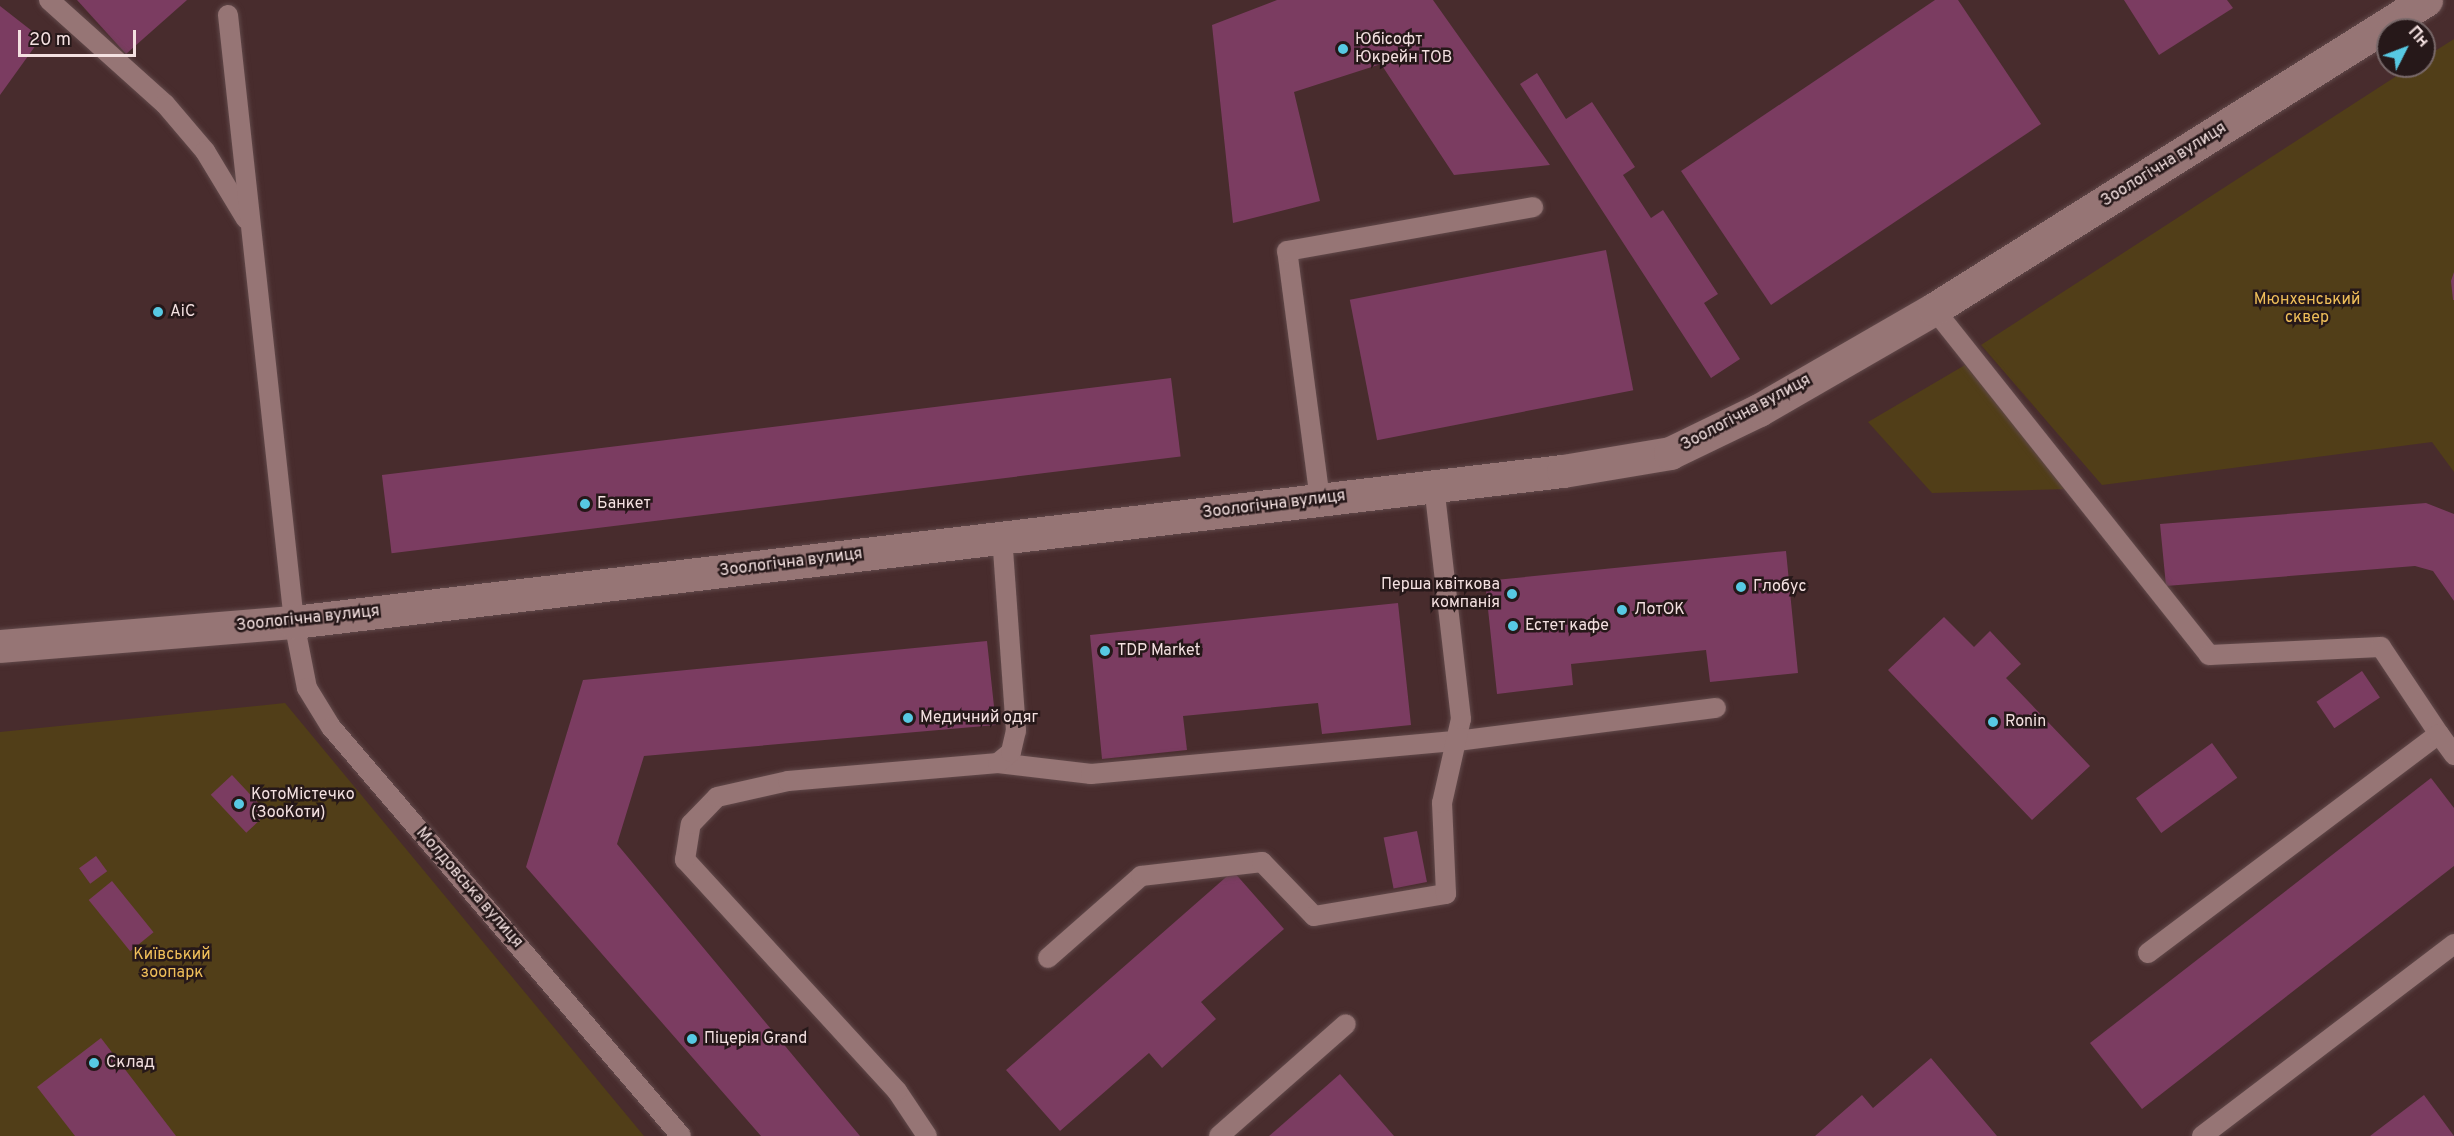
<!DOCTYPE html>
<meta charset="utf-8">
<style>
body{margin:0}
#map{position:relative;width:2454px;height:1136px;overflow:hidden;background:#482c2d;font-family:Overpass,sans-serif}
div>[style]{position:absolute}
.green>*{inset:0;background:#513e18}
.building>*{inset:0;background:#7b3c61;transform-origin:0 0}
.roads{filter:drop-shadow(0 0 2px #61494a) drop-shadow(0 0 2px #61494a)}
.lane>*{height:20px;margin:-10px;padding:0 10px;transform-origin:10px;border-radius:10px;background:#967575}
.secondary>*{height:33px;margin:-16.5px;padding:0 16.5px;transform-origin:16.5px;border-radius:16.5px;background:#967575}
.dots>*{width:16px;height:16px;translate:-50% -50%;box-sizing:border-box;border:3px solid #261819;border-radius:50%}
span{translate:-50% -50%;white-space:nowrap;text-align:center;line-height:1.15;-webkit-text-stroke:5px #261819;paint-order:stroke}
.poi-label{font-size:16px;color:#f4e1e1}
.left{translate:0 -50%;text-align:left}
.right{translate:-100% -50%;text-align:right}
.street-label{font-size:16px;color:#f4e1e1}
.park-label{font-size:16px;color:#efbe59}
.north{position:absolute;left:2376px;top:18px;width:60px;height:60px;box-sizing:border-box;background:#261819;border:2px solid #786869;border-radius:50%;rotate:48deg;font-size:16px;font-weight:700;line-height:24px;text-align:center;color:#f4e1e1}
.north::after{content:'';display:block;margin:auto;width:21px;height:27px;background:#57c9e3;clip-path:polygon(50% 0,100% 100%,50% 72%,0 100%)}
.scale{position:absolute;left:18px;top:30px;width:118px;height:27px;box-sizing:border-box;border:3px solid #f4e1e1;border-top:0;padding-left:8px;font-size:18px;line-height:21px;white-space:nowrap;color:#f4e1e1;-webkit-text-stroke:4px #261819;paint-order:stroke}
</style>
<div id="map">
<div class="green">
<i style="clip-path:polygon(2454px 39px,2454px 472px,2432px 442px,2102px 485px,1981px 345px,2412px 66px,2424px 66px,2424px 58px)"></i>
<i style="clip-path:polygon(1965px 365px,2068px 489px,1932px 493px,1868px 422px)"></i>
<i style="clip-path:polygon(285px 703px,644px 1136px,0 1136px,0 732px)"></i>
</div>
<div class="building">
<i style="clip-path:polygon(77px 0,187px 0,126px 54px)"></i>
<i style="clip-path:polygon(1277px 0,1433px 0,1550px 165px,1454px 175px,1381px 64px,1294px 92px,1320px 201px,1233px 223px,1212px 25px)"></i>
<i style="clip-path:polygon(1935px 0,1958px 0,2041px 124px,1771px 305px,1681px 171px)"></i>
<i style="clip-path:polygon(2124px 0,2227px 0,2233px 8px,2159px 55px)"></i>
<i style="clip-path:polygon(0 6px,41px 38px,0 95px)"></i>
<i style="clip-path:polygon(1537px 73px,1566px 119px,1592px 102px,1635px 167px,1623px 175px,1651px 218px,1663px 210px,1718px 294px,1704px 303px,1740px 359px,1711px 378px,1520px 84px)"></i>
<i style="left:1606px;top:250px;width:143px;height:261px;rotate:79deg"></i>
<i style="clip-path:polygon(2454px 272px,2454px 300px,2453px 300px,2451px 281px)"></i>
<i style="left:1171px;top:378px;width:79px;height:795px;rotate:83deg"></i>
<i style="clip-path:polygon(2426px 503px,2454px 514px,2454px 601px,2433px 571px,2415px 566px,2166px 586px,2160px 524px)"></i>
<i style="clip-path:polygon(1786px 551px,1798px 673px,1710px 682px,1706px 650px,1571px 664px,1573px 685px,1497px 694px,1485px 581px)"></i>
<i style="clip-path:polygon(1398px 603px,1411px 725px,1322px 734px,1318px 703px,1183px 716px,1187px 750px,1102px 759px,1090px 635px)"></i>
<i style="clip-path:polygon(1944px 617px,1974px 647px,1990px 631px,2021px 664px,2006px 678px,2090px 766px,2032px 820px,1888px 670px)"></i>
<i style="clip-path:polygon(987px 641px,996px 725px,644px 756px,617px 844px,860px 1136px,761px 1136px,526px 867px,583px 680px)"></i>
<i style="left:2362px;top:671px;width:32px;height:55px;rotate:56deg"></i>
<i style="left:2212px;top:743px;width:43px;height:94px;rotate:54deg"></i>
<i style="left:232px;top:775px;width:52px;height:29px;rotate:47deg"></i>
<i style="clip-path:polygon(2431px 778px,2454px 808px,2454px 866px,2142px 1109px,2090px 1043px)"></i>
<i style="left:1417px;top:831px;width:52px;height:34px;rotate:79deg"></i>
<i style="left:96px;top:856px;width:19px;height:21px;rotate:54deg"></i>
<i style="clip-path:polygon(1233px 871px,1284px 929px,1201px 1002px,1216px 1019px,1162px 1068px,1149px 1053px,1060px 1131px,1006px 1070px)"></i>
<i style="left:112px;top:881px;width:66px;height:30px;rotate:51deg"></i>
<i style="clip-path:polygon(101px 1038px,176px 1136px,75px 1136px,37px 1087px)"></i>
<i style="clip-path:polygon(1931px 1058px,1997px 1136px,1815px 1136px,1862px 1095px,1873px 1108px)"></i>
<i style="clip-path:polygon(1340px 1074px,1394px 1136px,1269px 1136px)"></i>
<i style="clip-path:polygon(2424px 1095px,2454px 1136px,2370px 1136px)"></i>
</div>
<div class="roads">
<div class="lane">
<i style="left:49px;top:0;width:156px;rotate:41.9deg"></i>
<i style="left:165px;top:104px;width:62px;rotate:49.6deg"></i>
<i style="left:205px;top:151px;width:79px;rotate:58.9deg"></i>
<i style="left:228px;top:15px;width:611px;rotate:83.79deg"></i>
<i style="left:294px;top:622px;width:67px;rotate:78.9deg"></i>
<i style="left:307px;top:688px;width:46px;rotate:58.4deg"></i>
<i style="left:331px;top:727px;width:538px;rotate:49.44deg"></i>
<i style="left:1934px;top:309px;width:442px;rotate:51.5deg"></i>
<i style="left:2209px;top:655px;width:172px;rotate:-2.7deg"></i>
<i style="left:2381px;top:647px;width:105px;rotate:56.3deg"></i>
<i style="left:1320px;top:500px;width:251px;rotate:-97.5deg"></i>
<i style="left:1287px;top:251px;width:250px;rotate:-10.1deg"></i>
<i style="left:998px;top:763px;width:94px;rotate:6.7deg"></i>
<i style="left:1091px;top:774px;width:367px;rotate:-5.2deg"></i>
<i style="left:1457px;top:741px;width:261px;rotate:-7.3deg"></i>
<i style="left:2148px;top:953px;width:364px;rotate:-37deg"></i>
<i style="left:2439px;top:734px;width:26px;rotate:54deg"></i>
<i style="left:1048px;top:958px;width:124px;rotate:-41.4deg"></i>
<i style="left:1141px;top:876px;width:122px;rotate:-6.6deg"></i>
<i style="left:1262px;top:862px;width:75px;rotate:46.1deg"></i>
<i style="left:1314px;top:916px;width:134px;rotate:-9.5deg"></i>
<i style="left:1446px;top:894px;width:91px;rotate:-92.5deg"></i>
<i style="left:1442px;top:803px;width:86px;rotate:-77.3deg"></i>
<i style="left:1461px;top:719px;width:235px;rotate:-96.6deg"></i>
<i style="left:927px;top:1136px;width:54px;rotate:-123.7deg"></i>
<i style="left:897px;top:1091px;width:314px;rotate:-132.5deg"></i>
<i style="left:685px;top:860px;width:36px;rotate:-81deg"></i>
<i style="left:691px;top:824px;width:37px;rotate:-46deg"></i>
<i style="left:717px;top:797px;width:73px;rotate:-12.7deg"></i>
<i style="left:788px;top:781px;width:211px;rotate:-4.9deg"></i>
<i style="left:998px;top:763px;width:17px;rotate:-40deg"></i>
<i style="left:1011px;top:752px;width:22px;rotate:-77deg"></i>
<i style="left:1016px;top:731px;width:194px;rotate:-94.1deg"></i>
<i style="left:1219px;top:1136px;width:169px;rotate:-41.4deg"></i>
<i style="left:2202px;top:1136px;width:317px;rotate:-37.3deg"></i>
</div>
<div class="secondary">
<i style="left:0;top:646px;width:295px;rotate:-4.7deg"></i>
<i style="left:294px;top:622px;width:1278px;rotate:-6.79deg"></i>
<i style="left:1563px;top:471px;width:109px;rotate:-9.5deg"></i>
<i style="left:1670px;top:453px;width:99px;rotate:-25.8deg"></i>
<i style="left:1759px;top:410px;width:202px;rotate:-30deg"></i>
<i style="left:1934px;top:309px;width:581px;rotate:-32.13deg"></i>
</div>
</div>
<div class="dots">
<i style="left:1343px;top:49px;background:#57c9e3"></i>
<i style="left:158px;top:312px;background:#57c9e3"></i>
<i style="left:585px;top:504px;background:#57c9e3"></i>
<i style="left:1741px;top:587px;background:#57c9e3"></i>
<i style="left:1512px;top:594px;background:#57c9e3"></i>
<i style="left:1622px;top:610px;background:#57c9e3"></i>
<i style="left:1513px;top:626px;background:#57c9e3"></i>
<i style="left:1105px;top:651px;background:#57c9e3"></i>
<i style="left:908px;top:718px;background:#57c9e3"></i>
<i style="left:1993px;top:722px;background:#57c9e3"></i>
<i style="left:239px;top:804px;background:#57c9e3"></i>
<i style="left:692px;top:1039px;background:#57c9e3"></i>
<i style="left:94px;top:1063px;background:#57c9e3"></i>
</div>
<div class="poi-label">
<span class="left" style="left:1355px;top:49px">Юбісофт<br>Юкрейн ТОВ</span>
<span class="left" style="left:170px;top:312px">АіС</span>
<span class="left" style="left:597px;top:504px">Банкет</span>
<span class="right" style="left:1500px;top:594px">Перша квіткова<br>компанія</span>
<span class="left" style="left:1753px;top:587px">Глобус</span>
<span class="left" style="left:1634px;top:610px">ЛотОК</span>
<span class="left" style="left:1525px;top:626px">Естет кафе</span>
<span class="left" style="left:1117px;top:651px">TDP Market</span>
<span class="left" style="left:920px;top:718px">Медичний одяг</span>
<span class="left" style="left:2005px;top:722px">Ronin</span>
<span class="left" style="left:251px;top:804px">КотоМістечко<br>(ЗооКоти)</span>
<span class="left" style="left:704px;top:1039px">Піцерія Grand</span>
<span class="left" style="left:106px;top:1063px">Склад</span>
</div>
<div class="street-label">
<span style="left:2164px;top:165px;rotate:-32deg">Зоологічна вулиця</span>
<span style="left:1746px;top:413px;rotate:-28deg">Зоологічна вулиця</span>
<span style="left:1274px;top:505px;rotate:-7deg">Зоологічна вулиця</span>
<span style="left:791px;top:563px;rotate:-7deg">Зоологічна вулиця</span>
<span style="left:308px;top:619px;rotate:-6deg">Зоологічна вулиця</span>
<span style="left:469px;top:888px;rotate:49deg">Молдовська вулиця</span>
</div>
<div class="park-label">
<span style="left:2307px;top:309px">Мюнхенський<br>сквер</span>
<span style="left:172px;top:964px">Київський<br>зоопарк</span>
</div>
<div class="north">Пн</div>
<div class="scale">20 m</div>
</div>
